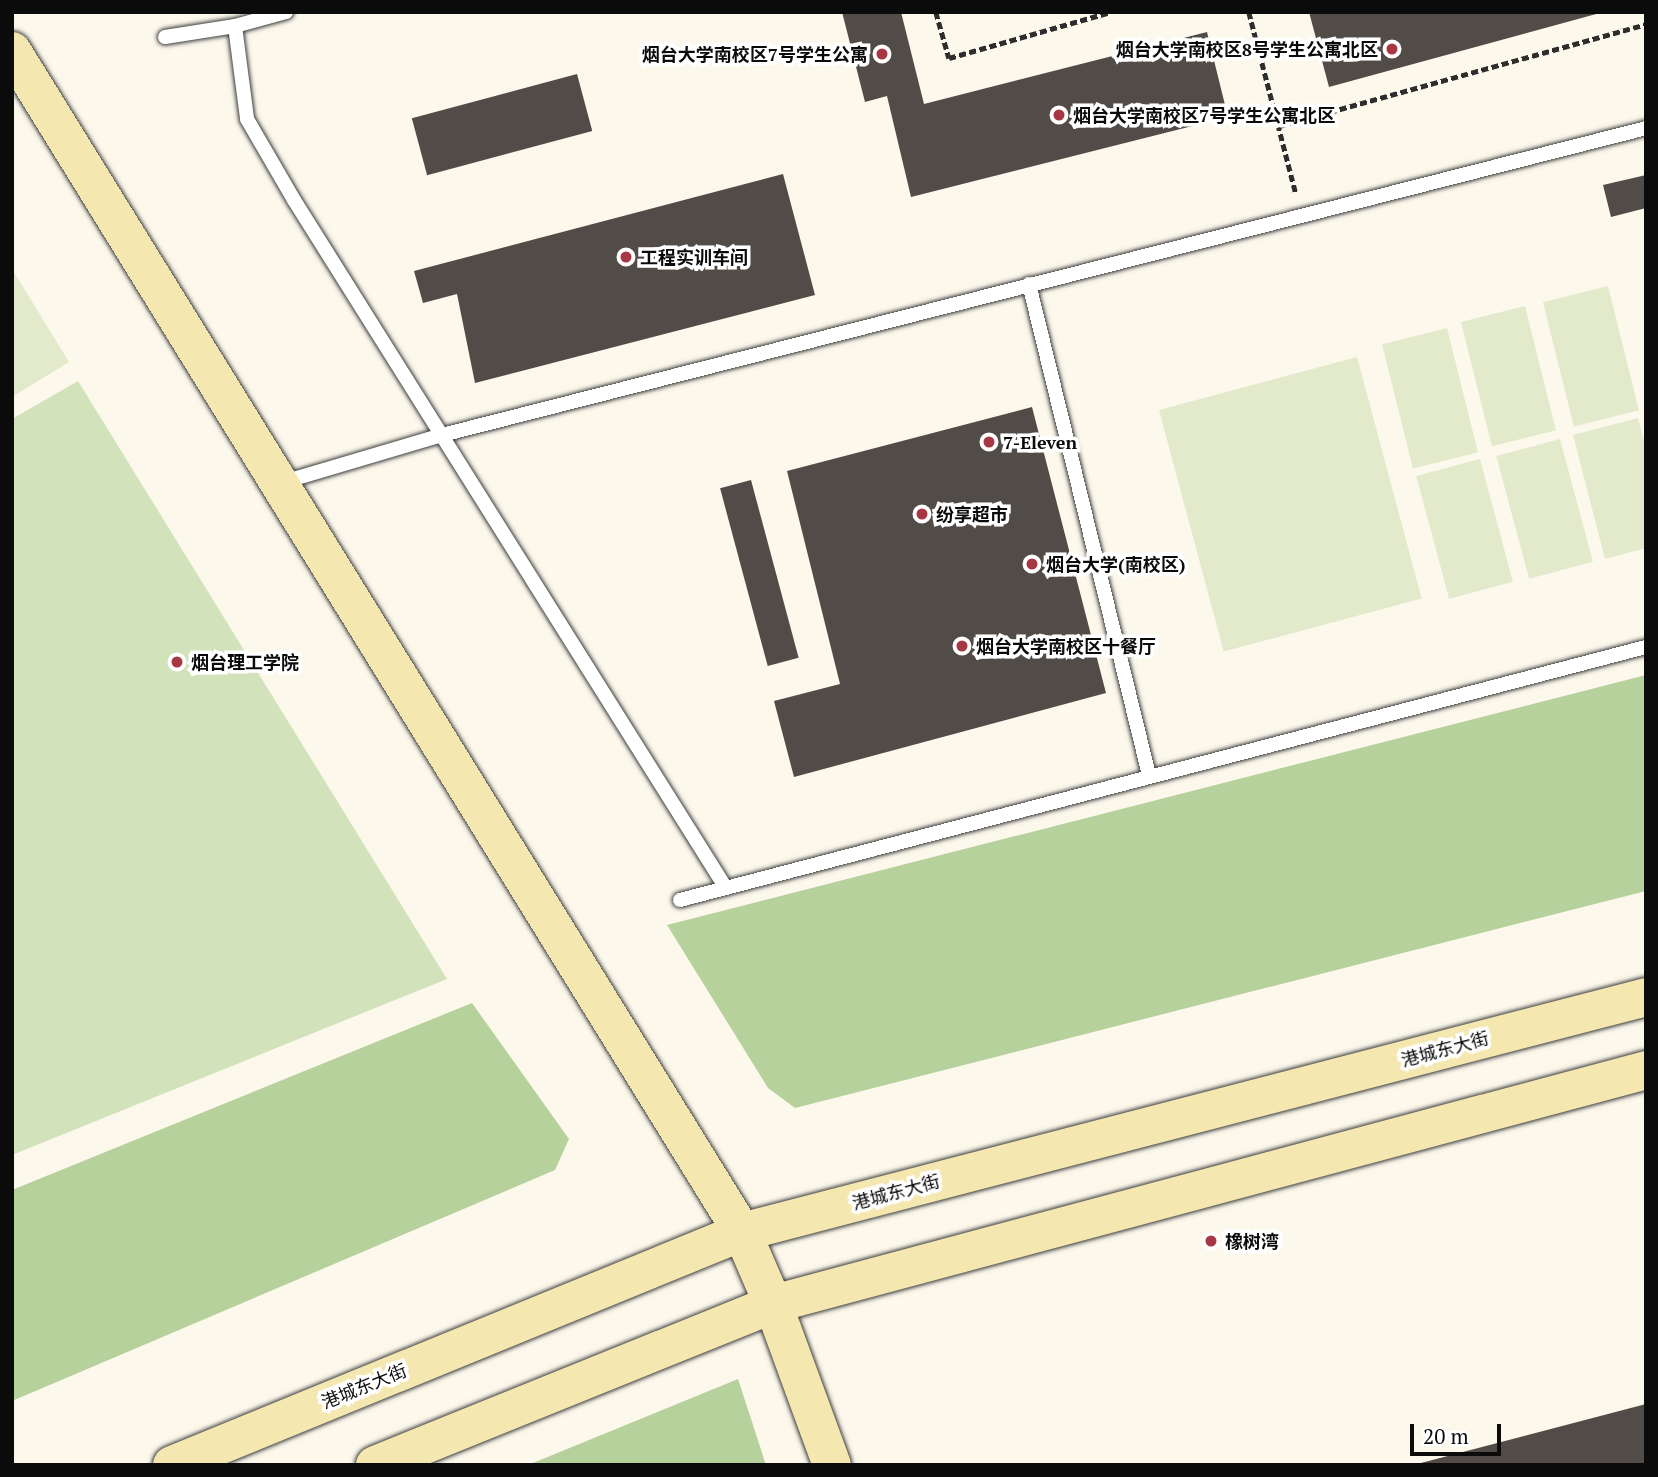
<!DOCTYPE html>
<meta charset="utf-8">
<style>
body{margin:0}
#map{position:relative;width:1658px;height:1477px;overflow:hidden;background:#fcf8ec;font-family:"PT Serif","Noto Sans SC",serif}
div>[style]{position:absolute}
.green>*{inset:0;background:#d2e2bb}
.forest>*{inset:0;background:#b7d19c}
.pitch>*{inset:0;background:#e2eacb;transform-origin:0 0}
.building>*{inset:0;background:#524c49;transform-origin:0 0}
.path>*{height:4.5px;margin-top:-2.25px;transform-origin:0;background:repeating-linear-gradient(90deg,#2d2d2d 0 7px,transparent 0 10.5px)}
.roads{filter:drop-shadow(0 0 2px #3e3e3e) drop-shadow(0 0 2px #3e3e3e)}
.lane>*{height:14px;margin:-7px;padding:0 7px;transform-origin:7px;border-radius:7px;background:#fff}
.secondary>*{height:38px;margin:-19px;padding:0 19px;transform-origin:19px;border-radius:19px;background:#f4e8b0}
.dots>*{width:19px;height:19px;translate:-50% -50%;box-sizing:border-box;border:4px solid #fff;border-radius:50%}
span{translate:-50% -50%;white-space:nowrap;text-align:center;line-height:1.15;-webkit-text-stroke:7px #fff;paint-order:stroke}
.poi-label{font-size:18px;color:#0b0b0b;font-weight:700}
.right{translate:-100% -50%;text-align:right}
.left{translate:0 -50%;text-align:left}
.street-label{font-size:18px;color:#0b0b0b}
.frame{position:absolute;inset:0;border:14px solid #0b0b0b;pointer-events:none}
.scale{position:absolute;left:1410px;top:1424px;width:91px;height:32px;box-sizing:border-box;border:4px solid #0b0b0b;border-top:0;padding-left:9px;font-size:21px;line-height:24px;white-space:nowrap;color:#0b0b0b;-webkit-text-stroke:5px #fff;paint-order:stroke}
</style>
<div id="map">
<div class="green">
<i style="clip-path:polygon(78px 381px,447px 979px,12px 1155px,12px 419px)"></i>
</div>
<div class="forest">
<i style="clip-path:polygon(1646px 675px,1646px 891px,795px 1108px,768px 1088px,667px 925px)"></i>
<i style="clip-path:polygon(472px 1003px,569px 1139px,555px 1170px,12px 1401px,12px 1190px)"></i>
<i style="clip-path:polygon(738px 1379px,766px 1465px,528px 1465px)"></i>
</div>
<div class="pitch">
<i style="clip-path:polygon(12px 269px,69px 362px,12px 397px)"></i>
<i style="left:1608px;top:286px;width:128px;height:67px;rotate:76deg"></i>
<i style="left:1525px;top:306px;width:128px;height:66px;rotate:76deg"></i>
<i style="left:1447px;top:328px;width:128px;height:67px;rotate:76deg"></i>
<i style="left:1357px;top:357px;width:250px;height:205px;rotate:75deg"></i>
<i style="clip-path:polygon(1638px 418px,1646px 448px,1646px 548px,1605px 559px,1573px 435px)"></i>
<i style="left:1560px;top:439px;width:127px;height:66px;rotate:75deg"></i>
<i style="left:1480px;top:459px;width:127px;height:66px;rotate:75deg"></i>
</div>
<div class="building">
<i style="clip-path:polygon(842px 12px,901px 12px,924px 104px,1207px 32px,1228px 117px,911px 197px,887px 96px,865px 102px)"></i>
<i style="clip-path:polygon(1309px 12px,1599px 12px,1600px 13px,1329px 87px)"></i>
<i style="left:577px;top:74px;width:59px;height:171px;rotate:75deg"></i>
<i style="clip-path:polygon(783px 174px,815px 295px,475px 383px,457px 294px,423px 303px,414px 271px)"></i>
<i style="clip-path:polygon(1646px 175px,1646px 208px,1611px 217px,1603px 185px)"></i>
<i style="clip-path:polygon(1032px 407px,1106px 693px,794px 777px,774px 701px,840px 684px,787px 471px)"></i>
<i style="left:751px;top:480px;width:184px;height:32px;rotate:75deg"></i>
<i style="clip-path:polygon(1646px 1404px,1646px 1465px,1417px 1465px,1417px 1464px)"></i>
</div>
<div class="path">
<i style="left:936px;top:12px;width:48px;rotate:74.2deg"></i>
<i style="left:949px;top:58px;width:167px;rotate:-15.9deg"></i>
<i style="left:1249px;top:12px;width:188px;rotate:75.5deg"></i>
<i style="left:1279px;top:126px;width:381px;rotate:-15.5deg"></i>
</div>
<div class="roads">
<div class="lane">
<i style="left:235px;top:26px;width:94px;rotate:82.6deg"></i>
<i style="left:247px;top:119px;width:94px;rotate:59.9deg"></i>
<i style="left:294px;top:200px;width:812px;rotate:57.88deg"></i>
<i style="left:165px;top:37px;width:71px;rotate:-8.9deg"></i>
<i style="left:235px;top:26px;width:53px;rotate:-15.4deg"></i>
<i style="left:1029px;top:284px;width:505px;rotate:76.27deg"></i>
<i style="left:280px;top:483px;width:169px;rotate:-16.5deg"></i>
<i style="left:442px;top:435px;width:1243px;rotate:-14.3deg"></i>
<i style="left:680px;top:900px;width:999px;rotate:-14.68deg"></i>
</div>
<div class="secondary">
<i style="left:12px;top:51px;width:1388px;rotate:58.28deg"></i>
<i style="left:742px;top:1232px;width:78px;rotate:66.7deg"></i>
<i style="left:773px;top:1304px;width:171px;rotate:69.9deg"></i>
<i style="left:172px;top:1465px;width:616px;rotate:-22.23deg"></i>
<i style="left:742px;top:1232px;width:934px;rotate:-14.57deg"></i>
<i style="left:375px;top:1465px;width:429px;rotate:-22deg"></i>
<i style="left:773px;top:1304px;width:904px;rotate:-15deg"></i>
</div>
</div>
<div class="dots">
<i style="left:1392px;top:49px;background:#a83744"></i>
<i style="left:882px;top:54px;background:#a83744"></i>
<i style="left:1059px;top:115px;background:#a83744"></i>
<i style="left:626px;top:257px;background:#a83744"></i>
<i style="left:989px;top:442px;background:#a83744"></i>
<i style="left:922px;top:514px;background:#a83744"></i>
<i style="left:1032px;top:564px;background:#a83744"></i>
<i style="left:962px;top:646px;background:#a83744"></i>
<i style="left:177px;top:662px;background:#a83744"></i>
<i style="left:1211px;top:1241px;background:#a83744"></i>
</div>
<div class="poi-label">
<span class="right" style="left:1378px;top:49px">烟台大学南校区8号学生公寓北区</span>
<span class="right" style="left:868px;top:54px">烟台大学南校区7号学生公寓</span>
<span class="left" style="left:1073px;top:115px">烟台大学南校区7号学生公寓北区</span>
<span class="left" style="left:640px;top:257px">工程实训车间</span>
<span class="left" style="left:1003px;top:442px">7-Eleven</span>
<span class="left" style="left:936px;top:514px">纷享超市</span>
<span class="left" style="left:1046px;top:564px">烟台大学(南校区)</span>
<span class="left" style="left:976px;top:646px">烟台大学南校区十餐厅</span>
<span class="left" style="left:191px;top:662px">烟台理工学院</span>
<span class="left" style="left:1225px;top:1241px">橡树湾</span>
</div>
<div class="street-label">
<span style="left:1445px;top:1049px;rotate:-15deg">港城东大街</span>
<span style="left:896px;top:1192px;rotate:-15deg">港城东大街</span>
<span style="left:364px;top:1386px;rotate:-22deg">港城东大街</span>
</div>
<div class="frame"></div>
<div class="scale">20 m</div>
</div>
